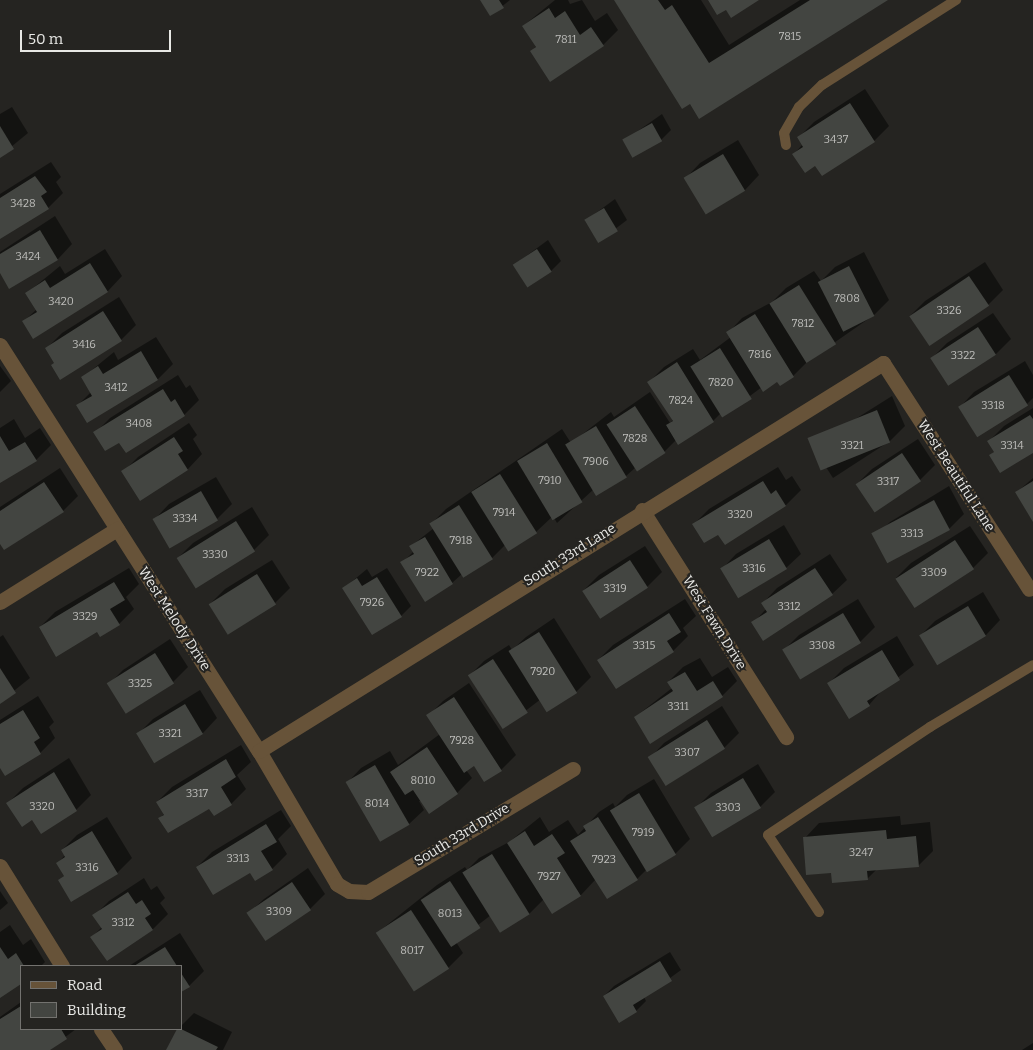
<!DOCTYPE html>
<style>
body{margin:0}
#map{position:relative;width:1033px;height:1050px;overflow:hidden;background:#252421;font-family:Bitter,serif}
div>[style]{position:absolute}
.shadow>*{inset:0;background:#0007}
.building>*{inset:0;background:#434541;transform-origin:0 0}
.service>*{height:10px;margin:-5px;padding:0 5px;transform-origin:5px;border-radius:5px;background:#675339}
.minor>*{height:15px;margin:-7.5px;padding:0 7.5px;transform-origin:7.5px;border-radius:7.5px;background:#675339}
span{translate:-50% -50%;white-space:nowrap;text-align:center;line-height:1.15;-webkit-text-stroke:4px #252421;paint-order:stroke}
.number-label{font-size:11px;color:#bfbfbc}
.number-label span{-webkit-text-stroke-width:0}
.street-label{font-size:14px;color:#e8e8e5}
.legend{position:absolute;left:20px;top:965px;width:162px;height:65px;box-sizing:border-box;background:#252421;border:1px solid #73726f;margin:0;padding:6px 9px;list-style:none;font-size:15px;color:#e8e8e5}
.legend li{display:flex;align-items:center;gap:10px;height:25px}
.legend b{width:25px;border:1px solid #73726f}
.scale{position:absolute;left:20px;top:30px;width:151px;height:22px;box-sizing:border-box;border:2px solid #e8e8e5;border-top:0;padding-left:6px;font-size:15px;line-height:18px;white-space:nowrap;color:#e8e8e5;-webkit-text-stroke:4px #252421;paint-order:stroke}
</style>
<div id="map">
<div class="shadow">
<i style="clip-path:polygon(481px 0,510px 0,491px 15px)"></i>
<i style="clip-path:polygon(555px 0,568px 0,570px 4px,582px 0,595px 21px,607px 13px,618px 30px,603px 45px,532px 51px,536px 46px,523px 26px)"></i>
<i style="clip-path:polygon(615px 0,701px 0,729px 45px,800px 0,886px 0,700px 117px)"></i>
<i style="clip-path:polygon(865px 89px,889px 126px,874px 141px,816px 165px,794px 154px,803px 144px,799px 137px,814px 122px)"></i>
<i style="clip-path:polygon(12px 107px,28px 133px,0 156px,0 114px)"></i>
<i style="clip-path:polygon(662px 114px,671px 130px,661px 140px,625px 140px)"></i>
<i style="clip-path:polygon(738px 140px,759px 175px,745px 190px,707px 213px,686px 178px,700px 163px)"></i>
<i style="clip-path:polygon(51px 162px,61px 177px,56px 182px,63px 193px,48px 208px,0 238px,0 194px)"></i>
<i style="clip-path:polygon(615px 199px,627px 220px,598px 242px,585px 221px)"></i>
<i style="clip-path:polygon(55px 216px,72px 244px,58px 259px,10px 287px,0 271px,0 252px)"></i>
<i style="clip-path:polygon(548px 240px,561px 261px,551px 271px,514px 265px)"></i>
<i style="clip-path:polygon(105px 249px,122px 276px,108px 291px,34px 337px,23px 322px,37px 309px,27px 293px,60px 266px,65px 274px)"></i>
<i style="clip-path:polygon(864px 252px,889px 300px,874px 315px,808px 361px,793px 376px,762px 387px,723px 416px,721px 413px,713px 421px,676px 440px,664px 452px,635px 468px,626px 476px,594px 489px,557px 523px,553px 516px,536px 532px,505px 545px,492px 558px,464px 576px,462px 574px,452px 583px,402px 563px,414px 551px,411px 546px,434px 528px,431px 524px,446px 509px,562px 429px,571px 443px,611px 412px,614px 417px,650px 392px,670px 423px,673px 420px,649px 382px,664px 367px,693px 349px,700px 360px,731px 337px,728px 333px,742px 318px,772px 302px,786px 288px,814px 271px,821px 281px,835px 267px)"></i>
<i style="clip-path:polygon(985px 262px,1003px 290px,988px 305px,910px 316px,925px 301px)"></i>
<i style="clip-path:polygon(119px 297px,136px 325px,121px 340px,55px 362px,47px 348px,62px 333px)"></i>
<i style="clip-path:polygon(993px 313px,1011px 339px,996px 354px,949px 384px,932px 358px,947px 343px)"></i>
<i style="clip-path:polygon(156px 337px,173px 364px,158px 379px,88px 421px,78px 405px,91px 392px,82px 378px,114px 352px,118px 360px)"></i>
<i style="clip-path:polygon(1025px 361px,1033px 375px,1033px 398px,1027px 404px,960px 407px,974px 392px)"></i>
<i style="clip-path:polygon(0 366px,11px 381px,0 392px)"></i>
<i style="clip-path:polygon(178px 375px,186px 388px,190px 385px,199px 400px,184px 415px,120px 441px,95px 433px,110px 418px)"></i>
<i style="clip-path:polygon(892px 396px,905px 426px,890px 441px,833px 478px,815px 450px,830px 435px)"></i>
<i style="clip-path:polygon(1033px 408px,1033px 451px,991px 455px,995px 451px,989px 441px,1004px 426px)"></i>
<i style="clip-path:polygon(14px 419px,25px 438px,40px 428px,51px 445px,36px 460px,0 482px,0 428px)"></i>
<i style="clip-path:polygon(189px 423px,197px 435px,193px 439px,202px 454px,188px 469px,141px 499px,123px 472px,138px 457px)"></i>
<i style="clip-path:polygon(918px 439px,935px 465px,920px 480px,857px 484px,872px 469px)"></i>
<i style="clip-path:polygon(778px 467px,786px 480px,792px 476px,801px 490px,786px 505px,725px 544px,719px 533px,694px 524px,709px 509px)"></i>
<i style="clip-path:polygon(60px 468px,78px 496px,63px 511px,0 542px,0 507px)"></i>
<i style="clip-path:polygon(216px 477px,232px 504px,217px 519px,155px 519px,169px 504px)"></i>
<i style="clip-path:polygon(1033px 478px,1033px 519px,1017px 492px)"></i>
<i style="clip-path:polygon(949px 486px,964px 514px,949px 529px,875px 537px,890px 522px)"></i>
<i style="clip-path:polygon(252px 507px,269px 535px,254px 550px,178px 558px,193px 543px)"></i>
<i style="clip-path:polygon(784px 525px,801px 554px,786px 568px,722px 569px,736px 554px)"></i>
<i style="clip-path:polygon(970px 526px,988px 553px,973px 568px,896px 578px,911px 563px)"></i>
<i style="clip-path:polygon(645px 546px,662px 572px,647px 587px,584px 590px,599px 575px)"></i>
<i style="clip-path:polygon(830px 554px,847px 580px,832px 594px,753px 623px,766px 609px,763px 603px,777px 588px)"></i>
<i style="clip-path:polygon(272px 560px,290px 588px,275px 603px,210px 604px,225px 589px)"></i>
<i style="clip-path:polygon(129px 568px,139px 584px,126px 597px,134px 609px,119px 624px,98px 631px,40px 627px,55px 612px)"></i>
<i style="clip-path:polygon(387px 568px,411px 606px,401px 616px,344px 588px,367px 569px,372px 577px)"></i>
<i style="clip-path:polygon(983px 592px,1000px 620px,986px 635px,937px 664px,920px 636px,935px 621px)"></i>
<i style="clip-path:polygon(685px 599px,696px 616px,683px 628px,688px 636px,673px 651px,598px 660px,613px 645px)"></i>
<i style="clip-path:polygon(858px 599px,875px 627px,860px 642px,784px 650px,799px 635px)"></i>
<i style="clip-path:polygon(554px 618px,591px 677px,576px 692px,541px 699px,503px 728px,469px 676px,484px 661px,509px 645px,512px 650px,526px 637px)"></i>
<i style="clip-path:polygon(3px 635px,30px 678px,0 702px,0 637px)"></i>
<i style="clip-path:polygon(897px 636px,914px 665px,883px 689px,869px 705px,829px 683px,844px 668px)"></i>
<i style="clip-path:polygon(170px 639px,188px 667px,173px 682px,126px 712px,108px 685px,123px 670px)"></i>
<i style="clip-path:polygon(700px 658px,712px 677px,728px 667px,737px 681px,722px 696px,651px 742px,635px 717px,672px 688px,668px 682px,683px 667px)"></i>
<i style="clip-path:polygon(469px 683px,516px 755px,501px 770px,474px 764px,466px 770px,472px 778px,457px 793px,419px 801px,424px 810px,409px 824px,347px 783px,361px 768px,390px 751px,398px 765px,440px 734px,428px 716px,443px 701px)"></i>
<i style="clip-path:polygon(200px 690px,217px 718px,203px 733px,156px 762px,138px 734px,153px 719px)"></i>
<i style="clip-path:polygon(38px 696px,54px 722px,49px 727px,55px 738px,40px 753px,0 766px,0 720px)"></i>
<i style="clip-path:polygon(722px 706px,739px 733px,724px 748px,667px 785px,650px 758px,664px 743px)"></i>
<i style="clip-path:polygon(241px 745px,251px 762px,237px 775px,246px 789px,231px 804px,214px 814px,209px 807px,160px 818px,164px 814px,157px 802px,172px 787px)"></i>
<i style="clip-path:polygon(69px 758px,91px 795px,76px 810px,32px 819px,8px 803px,23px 788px)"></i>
<i style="clip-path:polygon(758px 764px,775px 792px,760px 807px,696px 808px,711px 793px)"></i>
<i style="clip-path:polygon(654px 779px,690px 839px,675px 854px,647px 869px,637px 879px,596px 879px,581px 895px,553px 913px,544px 899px,529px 914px,491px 915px,456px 942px,463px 953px,448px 968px,377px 933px,437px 885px,465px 867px,467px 870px,479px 858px,509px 842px,540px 817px,549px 832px,568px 820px,578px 835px,599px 812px,613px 803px,615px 807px,627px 795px)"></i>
<i style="clip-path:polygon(281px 810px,291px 826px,278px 839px,287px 854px,272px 869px,250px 872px,197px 867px,212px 852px)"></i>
<i style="clip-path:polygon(900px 816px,901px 825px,930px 822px,933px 851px,918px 866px,877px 869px,867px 879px,832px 872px,805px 838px,819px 823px)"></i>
<i style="clip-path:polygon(107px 817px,132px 858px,117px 873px,72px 901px,59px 880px,65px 875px,58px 863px,65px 855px,62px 850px,77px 835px)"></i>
<i style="clip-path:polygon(308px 868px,325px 894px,310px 909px,249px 913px,264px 899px)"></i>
<i style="clip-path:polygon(144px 878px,151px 890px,157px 886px,165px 898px,160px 903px,168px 914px,153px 929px,107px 960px,92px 937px,102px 927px,94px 916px,109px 901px)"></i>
<i style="clip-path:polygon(0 891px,8px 903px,0 910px)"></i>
<i style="clip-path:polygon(10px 925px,23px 945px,31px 939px,45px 962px,41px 966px,21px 966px,21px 983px,0 996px,0 932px)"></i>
<i style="clip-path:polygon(180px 933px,204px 971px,189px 986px,181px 991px,181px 966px,129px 966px)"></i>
<i style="clip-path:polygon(670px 952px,681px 970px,644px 997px,646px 1001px,636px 1011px,604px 996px,614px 986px)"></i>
<i style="clip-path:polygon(21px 1002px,21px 1029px,76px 1029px,48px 1050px,0 1050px,0 1017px)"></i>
<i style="clip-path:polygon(194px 1013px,232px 1032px,223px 1050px,168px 1050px,178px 1029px)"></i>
<i style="clip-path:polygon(1033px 1043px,1033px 1050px,1022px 1050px)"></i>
</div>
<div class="building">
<i style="clip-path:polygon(480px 0,499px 0,504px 8px,490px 16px)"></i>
<i style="clip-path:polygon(614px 0,658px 0,665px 10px,672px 5px,709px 63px,810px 0,888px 0,699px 119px,690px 104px,682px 109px)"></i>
<i style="clip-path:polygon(708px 0,759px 0,731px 18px,726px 10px,717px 15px)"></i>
<i style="clip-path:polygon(549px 8px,555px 18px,565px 11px,580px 35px,591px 27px,604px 46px,550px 82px,530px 51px,536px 47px,522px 26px)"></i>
<i style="clip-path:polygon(850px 103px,875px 142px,822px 176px,815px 166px,805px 173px,792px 154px,803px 147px,797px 137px)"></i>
<i style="left:652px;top:123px;width:21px;height:34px;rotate:61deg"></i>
<i style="clip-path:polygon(0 126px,14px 149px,0 158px)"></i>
<i style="left:723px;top:154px;width:43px;height:46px;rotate:59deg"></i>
<i style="clip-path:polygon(35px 176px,47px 192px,41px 196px,49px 209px,0 239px,0 198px)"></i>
<i style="left:604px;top:208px;width:27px;height:23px;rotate:59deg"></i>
<i style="clip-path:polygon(40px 230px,58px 260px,9px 289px,0 273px,0 254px)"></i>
<i style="left:537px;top:249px;width:27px;height:29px;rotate:57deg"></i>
<i style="clip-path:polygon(90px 263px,108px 292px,33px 339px,22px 321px,37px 312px,25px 293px,45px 280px,50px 288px)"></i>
<i style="left:849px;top:266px;width:56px;height:35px;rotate:63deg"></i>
<i style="left:969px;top:276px;width:36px;height:72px;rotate:56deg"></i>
<i style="left:799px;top:285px;width:70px;height:35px;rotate:58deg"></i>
<i style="clip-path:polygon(103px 311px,122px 341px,60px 380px,51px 365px,54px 363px,45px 348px)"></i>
<i style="clip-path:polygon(755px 314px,794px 377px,780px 386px,777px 382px,763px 392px,726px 332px)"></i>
<i style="left:978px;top:327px;width:33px;height:57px;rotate:57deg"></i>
<i style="left:720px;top:348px;width:60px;height:35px;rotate:58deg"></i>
<i style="clip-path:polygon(141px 351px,158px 380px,87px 423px,76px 405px,92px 396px,81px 377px,98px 366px,103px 374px)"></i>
<i style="clip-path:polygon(677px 362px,714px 422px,678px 445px,666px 425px,673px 421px,647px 382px)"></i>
<i style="left:1009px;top:375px;width:36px;height:60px;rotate:58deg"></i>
<i style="clip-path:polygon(163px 389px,171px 402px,175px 399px,185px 416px,126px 453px,119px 443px,105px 451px,93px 432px)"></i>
<i style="left:635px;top:406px;width:56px;height:34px;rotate:57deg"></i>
<i style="left:877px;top:410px;width:35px;height:75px;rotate:68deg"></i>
<i style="clip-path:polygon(1030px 415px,1033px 419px,1033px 453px,1000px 473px,989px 455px,994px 452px,987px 441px)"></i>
<i style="left:596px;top:426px;width:60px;height:36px;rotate:59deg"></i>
<i style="clip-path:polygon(0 436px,9px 451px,25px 442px,37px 461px,0 483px)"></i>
<i style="clip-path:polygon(174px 437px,183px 451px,178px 454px,188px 470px,140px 501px,121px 471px)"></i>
<i style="left:547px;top:443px;width:69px;height:35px;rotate:59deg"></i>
<i style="left:902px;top:453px;width:34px;height:56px;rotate:56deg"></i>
<i style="left:500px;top:474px;width:70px;height:34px;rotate:58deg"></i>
<i style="clip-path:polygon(763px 481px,771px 494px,776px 490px,786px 506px,725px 545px,718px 535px,704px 543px,692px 524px)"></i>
<i style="clip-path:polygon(1033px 481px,1033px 522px,1015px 492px)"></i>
<i style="clip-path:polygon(44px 482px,64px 512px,4px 550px,0 544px,0 511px)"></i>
<i style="left:201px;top:491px;width:34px;height:56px;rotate:60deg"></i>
<i style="left:934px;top:500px;width:34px;height:71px;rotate:62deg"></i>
<i style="left:459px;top:505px;width:64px;height:35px;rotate:58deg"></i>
<i style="left:236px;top:521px;width:36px;height:70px;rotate:58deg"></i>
<i style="clip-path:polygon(425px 537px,453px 584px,425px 602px,400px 562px,414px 554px,409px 546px)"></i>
<i style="left:769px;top:539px;width:35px;height:57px;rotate:59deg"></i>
<i style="left:955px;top:540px;width:35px;height:71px;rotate:57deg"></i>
<i style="left:630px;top:560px;width:33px;height:57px;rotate:57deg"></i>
<i style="clip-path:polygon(815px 568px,833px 595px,763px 641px,751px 622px,767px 612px,761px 603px)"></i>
<i style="left:257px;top:574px;width:36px;height:57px;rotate:58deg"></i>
<i style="clip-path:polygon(377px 577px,402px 617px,372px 635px,342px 588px,357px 578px,362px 586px)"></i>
<i style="clip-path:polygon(114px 582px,125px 600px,110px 609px,120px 625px,100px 637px,97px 632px,56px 657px,39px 627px)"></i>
<i style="left:968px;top:606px;width:35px;height:57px;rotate:59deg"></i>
<i style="clip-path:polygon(669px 613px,681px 632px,667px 641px,674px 652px,616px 689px,597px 660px)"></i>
<i style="left:843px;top:613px;width:35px;height:71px;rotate:59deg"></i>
<i style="left:539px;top:632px;width:72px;height:36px;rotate:58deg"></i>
<i style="clip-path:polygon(882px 650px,900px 680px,867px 701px,870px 706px,849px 719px,827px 683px)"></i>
<i style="left:155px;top:653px;width:36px;height:57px;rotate:58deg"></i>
<i style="left:493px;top:659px;width:64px;height:30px;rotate:57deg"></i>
<i style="clip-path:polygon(0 668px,16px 693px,0 704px)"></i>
<i style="clip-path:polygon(685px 672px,697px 691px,713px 681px,723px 697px,650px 744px,634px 717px,673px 691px,667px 682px)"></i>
<i style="clip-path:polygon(454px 697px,502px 771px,484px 782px,474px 766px,464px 773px,426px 715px)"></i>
<i style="left:185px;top:704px;width:35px;height:57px;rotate:59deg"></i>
<i style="clip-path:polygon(23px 710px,40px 738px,34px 742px,41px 754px,5px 776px,0 768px,0 724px)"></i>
<i style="left:707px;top:720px;width:34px;height:70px;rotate:58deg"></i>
<i style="clip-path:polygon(427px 747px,458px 794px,429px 814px,413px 790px,405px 795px,390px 772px)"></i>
<i style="clip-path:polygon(226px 759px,236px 777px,221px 787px,232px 805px,214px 816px,209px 809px,168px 833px,158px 818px,164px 815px,156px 802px)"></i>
<i style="left:375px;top:765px;width:69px;height:34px;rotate:60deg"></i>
<i style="clip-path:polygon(54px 772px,77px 811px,41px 834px,32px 820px,22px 827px,6px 803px)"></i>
<i style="left:743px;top:778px;width:35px;height:57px;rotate:59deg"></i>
<i style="left:639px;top:793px;width:72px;height:34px;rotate:59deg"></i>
<i style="clip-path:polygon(598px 817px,638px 880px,607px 899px,570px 841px,586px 831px,583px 826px)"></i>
<i style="clip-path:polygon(266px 824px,277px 842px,261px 851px,273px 870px,255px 881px,250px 873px,213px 895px,196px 867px)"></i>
<i style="clip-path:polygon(886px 830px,887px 839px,916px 836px,919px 867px,867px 871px,868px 880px,832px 883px,831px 873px,806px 875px,803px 837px)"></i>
<i style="clip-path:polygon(92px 831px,118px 874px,71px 902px,58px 880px,64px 876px,56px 863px,65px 857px,61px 850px)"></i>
<i style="clip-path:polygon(525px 831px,534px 846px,552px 834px,565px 853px,557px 858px,581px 896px,552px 914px,507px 843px)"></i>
<i style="left:492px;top:854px;width:71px;height:35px;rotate:58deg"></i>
<i style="left:450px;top:881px;width:56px;height:35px;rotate:57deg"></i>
<i style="left:292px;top:882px;width:34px;height:55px;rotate:56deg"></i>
<i style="clip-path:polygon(128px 892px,136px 904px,142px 900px,151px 914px,145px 918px,153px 930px,107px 961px,90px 937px,102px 929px,92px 915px)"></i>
<i style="left:411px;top:910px;width:70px;height:42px;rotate:57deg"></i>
<i style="clip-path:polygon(0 947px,8px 959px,16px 953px,24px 966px,21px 966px,21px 984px,0 998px)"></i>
<i style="clip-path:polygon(165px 947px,177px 966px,134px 966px)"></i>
<i style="clip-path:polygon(660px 961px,672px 981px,633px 1005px,637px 1012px,619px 1023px,603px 996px)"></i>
<i style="clip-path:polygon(181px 973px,190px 987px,181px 992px)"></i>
<i style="clip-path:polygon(21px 1006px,21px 1029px,61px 1029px,67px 1039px,50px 1050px,0 1050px,0 1019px)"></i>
<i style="clip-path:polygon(177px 1029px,181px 1029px,218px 1047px,216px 1050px,166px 1050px)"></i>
</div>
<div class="service">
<i style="left:786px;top:145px;width:12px;rotate:-99deg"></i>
<i style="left:784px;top:133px;width:30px;rotate:-60deg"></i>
<i style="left:799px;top:107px;width:32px;rotate:-44deg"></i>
<i style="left:822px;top:85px;width:159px;rotate:-32.4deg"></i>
<i style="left:819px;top:912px;width:92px;rotate:-123.5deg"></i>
<i style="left:768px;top:835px;width:195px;rotate:-33.7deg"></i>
<i style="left:930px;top:727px;width:120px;rotate:-31deg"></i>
</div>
<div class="minor">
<i style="left:0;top:345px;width:482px;rotate:57.5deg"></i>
<i style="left:259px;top:751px;width:154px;rotate:59.6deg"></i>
<i style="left:337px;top:884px;width:14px;rotate:30deg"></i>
<i style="left:349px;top:891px;width:19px;rotate:3deg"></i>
<i style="left:368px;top:892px;width:239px;rotate:-31deg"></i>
<i style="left:642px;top:510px;width:269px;rotate:57.6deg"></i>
<i style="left:0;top:602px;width:138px;rotate:-32deg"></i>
<i style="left:259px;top:751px;width:735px;rotate:-31.87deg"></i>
<i style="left:883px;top:363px;width:269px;rotate:57.1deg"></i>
<i style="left:0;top:866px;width:118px;rotate:58.2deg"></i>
<i style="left:101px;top:1029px;width:25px;rotate:56deg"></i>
</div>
<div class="number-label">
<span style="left:790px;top:37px">7815</span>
<span style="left:566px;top:40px">7811</span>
<span style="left:836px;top:140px">3437</span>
<span style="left:23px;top:204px">3428</span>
<span style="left:28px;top:257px">3424</span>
<span style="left:847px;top:299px">7808</span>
<span style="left:61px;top:302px">3420</span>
<span style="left:949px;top:311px">3326</span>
<span style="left:803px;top:324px">7812</span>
<span style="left:84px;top:345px">3416</span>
<span style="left:760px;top:355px">7816</span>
<span style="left:963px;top:356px">3322</span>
<span style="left:721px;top:383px">7820</span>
<span style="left:116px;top:388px">3412</span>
<span style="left:681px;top:401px">7824</span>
<span style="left:993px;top:406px">3318</span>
<span style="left:139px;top:424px">3408</span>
<span style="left:635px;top:439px">7828</span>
<span style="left:852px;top:446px">3321</span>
<span style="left:1012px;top:446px">3314</span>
<span style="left:596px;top:462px">7906</span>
<span style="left:550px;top:481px">7910</span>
<span style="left:888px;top:482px">3317</span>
<span style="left:504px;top:513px">7914</span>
<span style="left:740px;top:515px">3320</span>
<span style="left:185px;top:519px">3334</span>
<span style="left:912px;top:534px">3313</span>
<span style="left:461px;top:541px">7918</span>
<span style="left:215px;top:555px">3330</span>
<span style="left:754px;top:569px">3316</span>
<span style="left:427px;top:573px">7922</span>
<span style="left:934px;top:573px">3309</span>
<span style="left:615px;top:589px">3319</span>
<span style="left:372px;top:603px">7926</span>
<span style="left:789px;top:607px">3312</span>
<span style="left:85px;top:617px">3329</span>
<span style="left:644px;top:646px">3315</span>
<span style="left:822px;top:646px">3308</span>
<span style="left:543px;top:672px">7920</span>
<span style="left:140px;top:684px">3325</span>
<span style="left:678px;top:707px">3311</span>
<span style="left:170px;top:734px">3321</span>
<span style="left:462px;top:741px">7928</span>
<span style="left:687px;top:753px">3307</span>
<span style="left:423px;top:781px">8010</span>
<span style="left:197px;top:794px">3317</span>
<span style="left:377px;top:804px">8014</span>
<span style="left:42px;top:807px">3320</span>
<span style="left:728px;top:808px">3303</span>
<span style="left:643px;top:833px">7919</span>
<span style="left:861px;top:853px">3247</span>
<span style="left:238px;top:859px">3313</span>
<span style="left:604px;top:860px">7923</span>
<span style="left:87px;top:868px">3316</span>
<span style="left:549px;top:877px">7927</span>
<span style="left:279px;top:912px">3309</span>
<span style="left:450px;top:914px">8013</span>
<span style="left:123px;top:923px">3312</span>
<span style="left:412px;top:951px">8017</span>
</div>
<div class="street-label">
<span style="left:956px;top:476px;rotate:57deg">West Beautiful Lane</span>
<span style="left:570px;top:555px;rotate:-32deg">South 33rd Lane</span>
<span style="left:174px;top:619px;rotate:57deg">West Melody Drive</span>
<span style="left:714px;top:623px;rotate:58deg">West Fawn Drive</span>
<span style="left:462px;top:835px;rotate:-31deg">South 33rd Drive</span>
</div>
<ul class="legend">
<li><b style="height:6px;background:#675339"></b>Road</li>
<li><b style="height:14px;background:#434541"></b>Building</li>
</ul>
<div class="scale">50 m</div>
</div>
